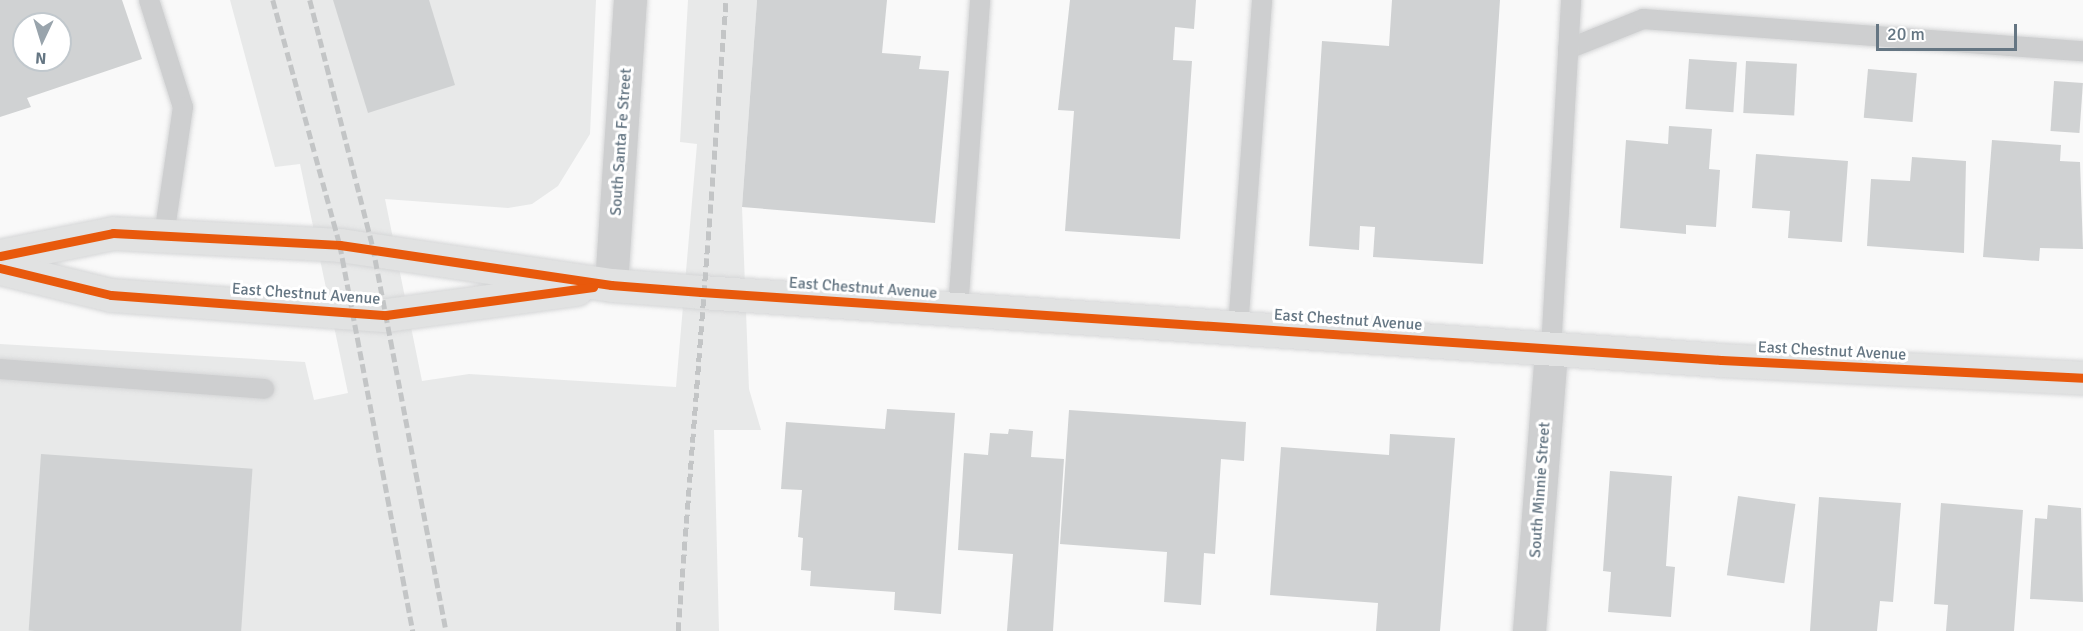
<!DOCTYPE html>
<style>
body{margin:0}
#map{position:relative;width:2083px;height:631px;overflow:hidden;background:#f9f9f9;font-family:Signika,sans-serif}
div>[style]{position:absolute}
.built>*{inset:0;background:#e8e9e9}
.building>*{inset:0;background:#d0d2d3;transform-origin:0 0}
.roads{filter:drop-shadow(0 0 2px #d5d6d7) drop-shadow(0 0 2px #d5d6d7)}
.lane>*{height:20px;margin:-10px;padding:0 10px;transform-origin:10px;border-radius:10px;background:#cecfd0}
.street>*{height:33px;margin:-16.5px;padding:0 16.5px;transform-origin:16.5px;border-radius:16.5px;background:#cecfd0}
.secondary>*{height:33px;margin:-16.5px;padding:0 16.5px;transform-origin:16.5px;border-radius:16.5px;background:#e1e2e2}
.rail>*{height:4.5px;margin-top:-2.25px;transform-origin:0;background:repeating-linear-gradient(90deg,#c3c5c6 0 9px,transparent 0 13.5px)}
.cycleway>*{height:9px;margin:-4.5px;padding:0 4.5px;transform-origin:4.5px;border-radius:4.5px;background:#e8590c}
span{translate:-50% -50%;white-space:nowrap;text-align:center;line-height:1.15;-webkit-text-stroke:6px #fff;paint-order:stroke}
.street-label{font-size:16px;color:#657683}
.north{position:absolute;left:12px;top:12px;width:60px;height:60px;box-sizing:border-box;background:#fff;border:2px solid #c1c8cd;border-radius:50%;rotate:184deg;font-size:16px;font-weight:700;line-height:24px;text-align:center;color:#657683}
.north::after{content:'';display:block;margin:auto;width:21px;height:27px;background:#99a4ac;clip-path:polygon(50% 0,100% 100%,50% 72%,0 100%)}
.scale{position:absolute;left:1876px;top:24px;width:141px;height:27px;box-sizing:border-box;border:3px solid #657683;border-top:0;padding-left:8px;font-size:18px;line-height:21px;white-space:nowrap;color:#657683;-webkit-text-stroke:4px #fff;paint-order:stroke}
</style>
<div id="map">
<div class="built">
<i style="clip-path:polygon(230px 0,596px 0,590px 134px,558px 186px,532px 204px,508px 208px,385px 199px,422px 381px,469px 374px,676px 387px,697px 144px,680px 142px,688px 0,757px 0,742px 207px,749px 389px,761px 430px,714px 430px,719px 631px,0 631px,0 344px,305px 362px,314px 400px,348px 393px,300px 164px,275px 167px)"></i>
</div>
<div class="building">
<i style="clip-path:polygon(evenodd,0 0,122px 0,142px 59px,27px 98px,31px 107px,0 117px,0 0,24px 24px,60px 24px,60px 60px,24px 60px,24px 24px)"></i>
<i style="clip-path:polygon(333px 0,429px 0,455px 85px,368px 113px)"></i>
<i style="clip-path:polygon(757px 0,887px 0,882px 53px,921px 56px,919px 69px,949px 71px,935px 223px,742px 207px)"></i>
<i style="clip-path:polygon(1070px 0,1196px 0,1194px 29px,1175px 27px,1173px 60px,1192px 61px,1180px 239px,1065px 231px,1074px 111px,1058px 110px)"></i>
<i style="clip-path:polygon(1392px 0,1500px 0,1483px 264px,1373px 257px,1375px 227px,1360px 226px,1359px 250px,1309px 246px,1322px 41px,1389px 46px)"></i>
<i style="left:1689px;top:59px;width:48px;height:50px;rotate:4deg"></i>
<i style="left:1746px;top:61px;width:51px;height:52px;rotate:3deg"></i>
<i style="left:1868px;top:69px;width:49px;height:49px;rotate:5deg"></i>
<i style="left:2054px;top:81px;width:29px;height:50px;rotate:4deg"></i>
<i style="clip-path:polygon(1669px 126px,1712px 129px,1709px 169px,1720px 170px,1716px 227px,1686px 225px,1686px 234px,1620px 228px,1626px 140px,1668px 144px)"></i>
<i style="clip-path:polygon(1992px 140px,2061px 145px,2060px 161px,2080px 162px,2083px 249px,2040px 248px,2039px 261px,1983px 257px)"></i>
<i style="clip-path:polygon(1756px 154px,1848px 161px,1842px 242px,1788px 238px,1790px 211px,1752px 208px)"></i>
<i style="clip-path:polygon(1912px 157px,1966px 161px,1964px 253px,1867px 246px,1871px 179px,1910px 181px)"></i>
<i style="clip-path:polygon(887px 409px,955px 413px,941px 614px,894px 610px,895px 592px,810px 586px,811px 571px,801px 570px,803px 538px,798px 537px,802px 490px,781px 489px,786px 422px,885px 429px)"></i>
<i style="clip-path:polygon(1069px 410px,1246px 422px,1244px 461px,1221px 459px,1215px 554px,1204px 553px,1201px 605px,1164px 602px,1167px 552px,1060px 544px)"></i>
<i style="clip-path:polygon(1009px 429px,1033px 431px,1031px 457px,1064px 459px,1053px 631px,1007px 631px,1013px 554px,958px 550px,964px 453px,988px 455px,990px 433px,1008px 434px)"></i>
<i style="clip-path:polygon(1390px 434px,1455px 438px,1440px 631px,1376px 631px,1378px 603px,1270px 595px,1281px 447px,1389px 455px)"></i>
<i style="left:41px;top:454px;width:212px;height:177px;rotate:4deg"></i>
<i style="clip-path:polygon(1610px 471px,1672px 476px,1666px 566px,1675px 567px,1671px 617px,1608px 612px,1611px 572px,1603px 571px)"></i>
<i style="left:1738px;top:496px;width:58px;height:80px;rotate:8deg"></i>
<i style="clip-path:polygon(1819px 497px,1901px 503px,1893px 602px,1880px 601px,1877px 631px,1810px 631px)"></i>
<i style="clip-path:polygon(1941px 503px,2023px 510px,2014px 631px,1946px 631px,1948px 605px,1934px 604px)"></i>
<i style="clip-path:polygon(2048px 505px,2081px 508px,2083px 602px,2030px 599px,2035px 518px,2047px 519px)"></i>
</div>
<div class="roads">
<div class="lane">
<i style="left:149px;top:0;width:112px;rotate:72.4deg"></i>
<i style="left:183px;top:107px;width:129px;rotate:98.4deg"></i>
<i style="left:1568px;top:49px;width:81px;rotate:-21.8deg"></i>
<i style="left:1643px;top:19px;width:441px;rotate:4.2deg"></i>
<i style="left:958px;top:309px;width:310px;rotate:-85.9deg"></i>
<i style="left:1238px;top:328px;width:329px;rotate:-85.8deg"></i>
<i style="left:1551px;top:349px;width:350px;rotate:-86.7deg"></i>
<i style="left:0;top:369px;width:265px;rotate:4.3deg"></i>
</div>
<div class="street">
<i style="left:611px;top:285px;width:286px;rotate:-86.2deg"></i>
<i style="left:1529px;top:631px;width:283px;rotate:-85.5deg"></i>
</div>
<div class="secondary">
<i style="left:0;top:256px;width:115px;rotate:-11.5deg"></i>
<i style="left:113px;top:233px;width:227px;rotate:3deg"></i>
<i style="left:340px;top:245px;width:274px;rotate:8.4deg"></i>
<i style="left:611px;top:285px;width:90px;rotate:4.4deg"></i>
<i style="left:701px;top:292px;width:1022px;rotate:3.81deg"></i>
<i style="left:1721px;top:360px;width:362px;rotate:2.8deg"></i>
<i style="left:0;top:268px;width:114px;rotate:13.7deg"></i>
<i style="left:111px;top:295px;width:276px;rotate:4.2deg"></i>
<i style="left:386px;top:315px;width:192px;rotate:-7.8deg"></i>
</div>
</div>
<div class="rail">
<i style="left:273px;top:0;width:254px;rotate:74.7deg"></i>
<i style="left:340px;top:245px;width:393px;rotate:79.3deg"></i>
<i style="left:310px;top:0;width:255px;rotate:75.7deg"></i>
<i style="left:373px;top:247px;width:391px;rotate:79.2deg"></i>
<i style="left:678px;top:631px;width:633px;rotate:-85.65deg"></i>
</div>
<div class="cycleway">
<i style="left:0;top:256px;width:115px;rotate:-11.5deg"></i>
<i style="left:113px;top:233px;width:227px;rotate:3deg"></i>
<i style="left:340px;top:245px;width:274px;rotate:8.4deg"></i>
<i style="left:611px;top:285px;width:90px;rotate:4.4deg"></i>
<i style="left:701px;top:292px;width:1022px;rotate:3.81deg"></i>
<i style="left:1721px;top:360px;width:362px;rotate:2.8deg"></i>
<i style="left:0;top:268px;width:114px;rotate:13.7deg"></i>
<i style="left:111px;top:295px;width:276px;rotate:4.2deg"></i>
<i style="left:386px;top:315px;width:209px;rotate:-7.7deg"></i>
</div>
<div class="street-label">
<span style="left:621px;top:142px;rotate:-86deg">South Santa Fe Street</span>
<span style="left:863px;top:288px;rotate:4deg">East Chestnut Avenue</span>
<span style="left:306px;top:294px;rotate:4deg">East Chestnut Avenue</span>
<span style="left:1348px;top:320px;rotate:4deg">East Chestnut Avenue</span>
<span style="left:1832px;top:351px;rotate:3deg">East Chestnut Avenue</span>
<span style="left:1540px;top:490px;rotate:-86deg">South Minnie Street</span>
</div>
<div class="north">N</div>
<div class="scale">20 m</div>
</div>
